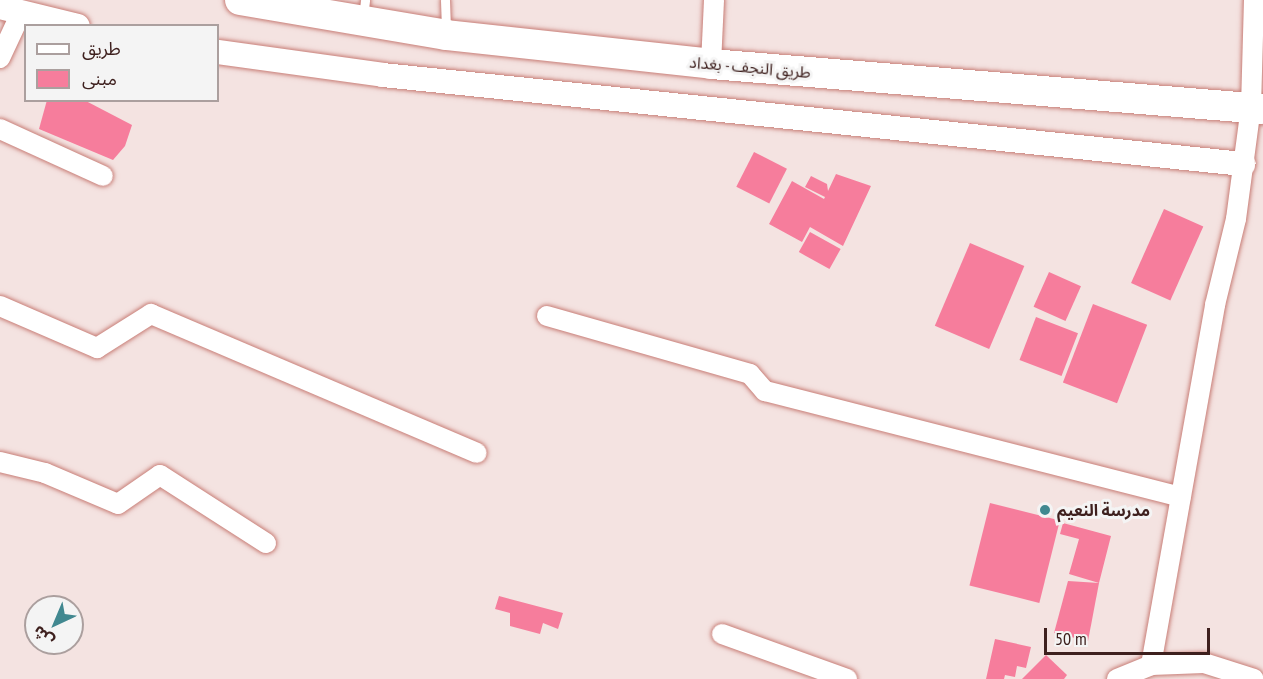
<!DOCTYPE html>
<meta charset="utf-8">
<style>
body{margin:0}
#map{position:relative;width:1263px;height:679px;overflow:hidden;background:#f4e3e1;font-family:"PT Sans Narrow","Noto Sans Arabic",sans-serif}
div>[style]{position:absolute}
.building>*{inset:0;background:#f67d9c;transform-origin:0 0}
.roads{filter:drop-shadow(0 0 2px #c87e77) drop-shadow(0 0 2px #c87e77)}
.service>*{height:9px;margin:-4.5px;padding:0 4.5px;transform-origin:4.5px;border-radius:4.5px;background:#fff}
.minor>*{height:20px;margin:-10px;padding:0 10px;transform-origin:10px;border-radius:10px;background:#fff}
.tertiary>*{height:24px;margin:-12px;padding:0 12px;transform-origin:12px;border-radius:12px;background:#fff}
.primary>*{height:30px;margin:-15px;padding:0 15px;transform-origin:15px;border-radius:15px;background:#fff}
.dots>*{width:16px;height:16px;translate:-50% -50%;box-sizing:border-box;border:3px solid #f4f4f4;border-radius:50%}
span{translate:-50% -50%;white-space:nowrap;text-align:center;line-height:1.15;-webkit-text-stroke:6px #f4f4f4;paint-order:stroke}
.street-label{font-size:16px;color:#3e201e}
.poi-label{font-size:16px;color:#3e201e;font-weight:700}
.left{translate:0 -50%;text-align:left}
.legend{position:absolute;left:24px;top:24px;width:195px;height:78px;box-sizing:border-box;background:#f4f4f4;border:2px solid #ab9f9e;margin:0;padding:8px 10px;list-style:none;font-size:18px;color:#3e201e}
.legend li{display:flex;align-items:center;gap:12px;height:30px}
.legend b{width:30px;border:2px solid #ab9f9e}
.north{position:absolute;left:24px;top:595px;width:60px;height:60px;box-sizing:border-box;background:#f4f4f4;border:2px solid #ab9f9e;border-radius:50%;rotate:224deg;font-size:16px;font-weight:700;line-height:24px;text-align:center;color:#3e201e}
.north::after{content:'';display:block;margin:auto;width:21px;height:27px;background:#418890;clip-path:polygon(50% 0,100% 100%,50% 72%,0 100%)}
.scale{position:absolute;left:1044px;top:628px;width:166px;height:27px;box-sizing:border-box;border:3px solid #3e201e;border-top:0;padding-left:8px;font-size:18px;line-height:21px;white-space:nowrap;color:#3e201e;-webkit-text-stroke:4px #f4f4f4;paint-order:stroke}
</style>
<div id="map">
<div class="building">
<i style="clip-path:polygon(47px 100px,84px 100px,132px 125px,125px 146px,113px 160px,39px 129px)"></i>
<i style="left:754px;top:152px;width:37px;height:39px;rotate:27deg"></i>
<i style="clip-path:polygon(836px 174px,871px 186px,843px 246px,810px 227px,802px 242px,769px 224px,792px 181px,824px 199px,825px 197px,805px 187px,811px 176px,827px 184px,828px 191px)"></i>
<i style="left:1164px;top:209px;width:43px;height:81px;rotate:24deg"></i>
<i style="left:810px;top:232px;width:35px;height:23px;rotate:29deg"></i>
<i style="left:970px;top:243px;width:59px;height:90px;rotate:23deg"></i>
<i style="left:1049px;top:272px;width:35px;height:38px;rotate:24deg"></i>
<i style="left:1093px;top:304px;width:58px;height:84px;rotate:21deg"></i>
<i style="left:1036px;top:317px;width:45px;height:46px;rotate:21deg"></i>
<i style="left:990px;top:503px;width:72px;height:85px;rotate:14deg"></i>
<i style="clip-path:polygon(1063px 523px,1111px 536px,1099px 583px,1069px 574px,1079px 539px,1060px 534px)"></i>
<i style="clip-path:polygon(1068px 581px,1099px 583px,1088px 641px,1054px 633px)"></i>
<i style="clip-path:polygon(499px 596px,563px 613px,558px 629px,543px 623px,540px 634px,510px 626px,510px 613px,495px 609px)"></i>
<i style="clip-path:polygon(995px 639px,1031px 647px,1026px 668px,1017px 666px,1015px 677px,1005px 675px,1004px 679px,986px 679px)"></i>
<i style="clip-path:polygon(1046px 655px,1067px 675px,1064px 679px,1022px 679px)"></i>
</div>
<div class="roads">
<div class="service">
<i style="left:445px;top:0;width:32px;rotate:88deg"></i>
<i style="left:363px;top:17px;width:17px;rotate:-83deg"></i>
</div>
<div class="minor">
<i style="left:0;top:58px;width:50px;rotate:-65deg"></i>
<i style="left:711px;top:64px;width:64px;rotate:-87.3deg"></i>
<i style="left:0;top:129px;width:113px;rotate:24.5deg"></i>
<i style="left:0;top:306px;width:106px;rotate:23.4deg"></i>
<i style="left:97px;top:348px;width:64px;rotate:-32.2deg"></i>
<i style="left:151px;top:314px;width:354px;rotate:23.1deg"></i>
<i style="left:547px;top:316px;width:211px;rotate:15.9deg"></i>
<i style="left:750px;top:374px;width:23px;rotate:49deg"></i>
<i style="left:765px;top:391px;width:429px;rotate:14.3deg"></i>
<i style="left:0;top:462px;width:46px;rotate:13.7deg"></i>
<i style="left:45px;top:473px;width:79px;rotate:23deg"></i>
<i style="left:118px;top:504px;width:51px;rotate:-34.6deg"></i>
<i style="left:160px;top:475px;width:126px;rotate:32.7deg"></i>
<i style="left:722px;top:634px;width:133px;rotate:19.8deg"></i>
<i style="left:1151px;top:665px;width:366px;rotate:-79.9deg"></i>
<i style="left:1215px;top:305px;width:89px;rotate:-76.3deg"></i>
<i style="left:1236px;top:219px;width:113px;rotate:-82.4deg"></i>
<i style="left:1251px;top:107px;width:107px;rotate:-88.4deg"></i>
<i style="left:1117px;top:679px;width:37px;rotate:-22deg"></i>
<i style="left:1151px;top:665px;width:53px;rotate:-2.2deg"></i>
<i style="left:1204px;top:663px;width:52px;rotate:17.7deg"></i>
</div>
<div class="tertiary">
<i style="left:0;top:7px;width:80px;rotate:13.7deg"></i>
<i style="left:218px;top:52px;width:167px;rotate:7.9deg"></i>
<i style="left:383px;top:75px;width:865px;rotate:5.91deg"></i>
</div>
<div class="primary">
<i style="left:240px;top:0;width:209px;rotate:9.6deg"></i>
<i style="left:446px;top:35px;width:267px;rotate:6.2deg"></i>
<i style="left:711px;top:64px;width:554px;rotate:4.66deg"></i>
</div>
</div>
<div class="dots">
<i style="left:1045px;top:510px;background:#418890"></i>
</div>
<div class="street-label">
<span style="left:750px;top:67px;rotate:5deg">طريق النجف - بغداد</span>
</div>
<div class="poi-label">
<span class="left" style="left:1057px;top:510px">مدرسة النعيم</span>
</div>
<ul class="legend">
<li><b style="height:8px;background:#fff"></b>طريق</li>
<li><b style="height:16px;background:#f67d9c"></b>مبنى</li>
</ul>
<div class="north">ش</div>
<div class="scale">50 m</div>
</div>
